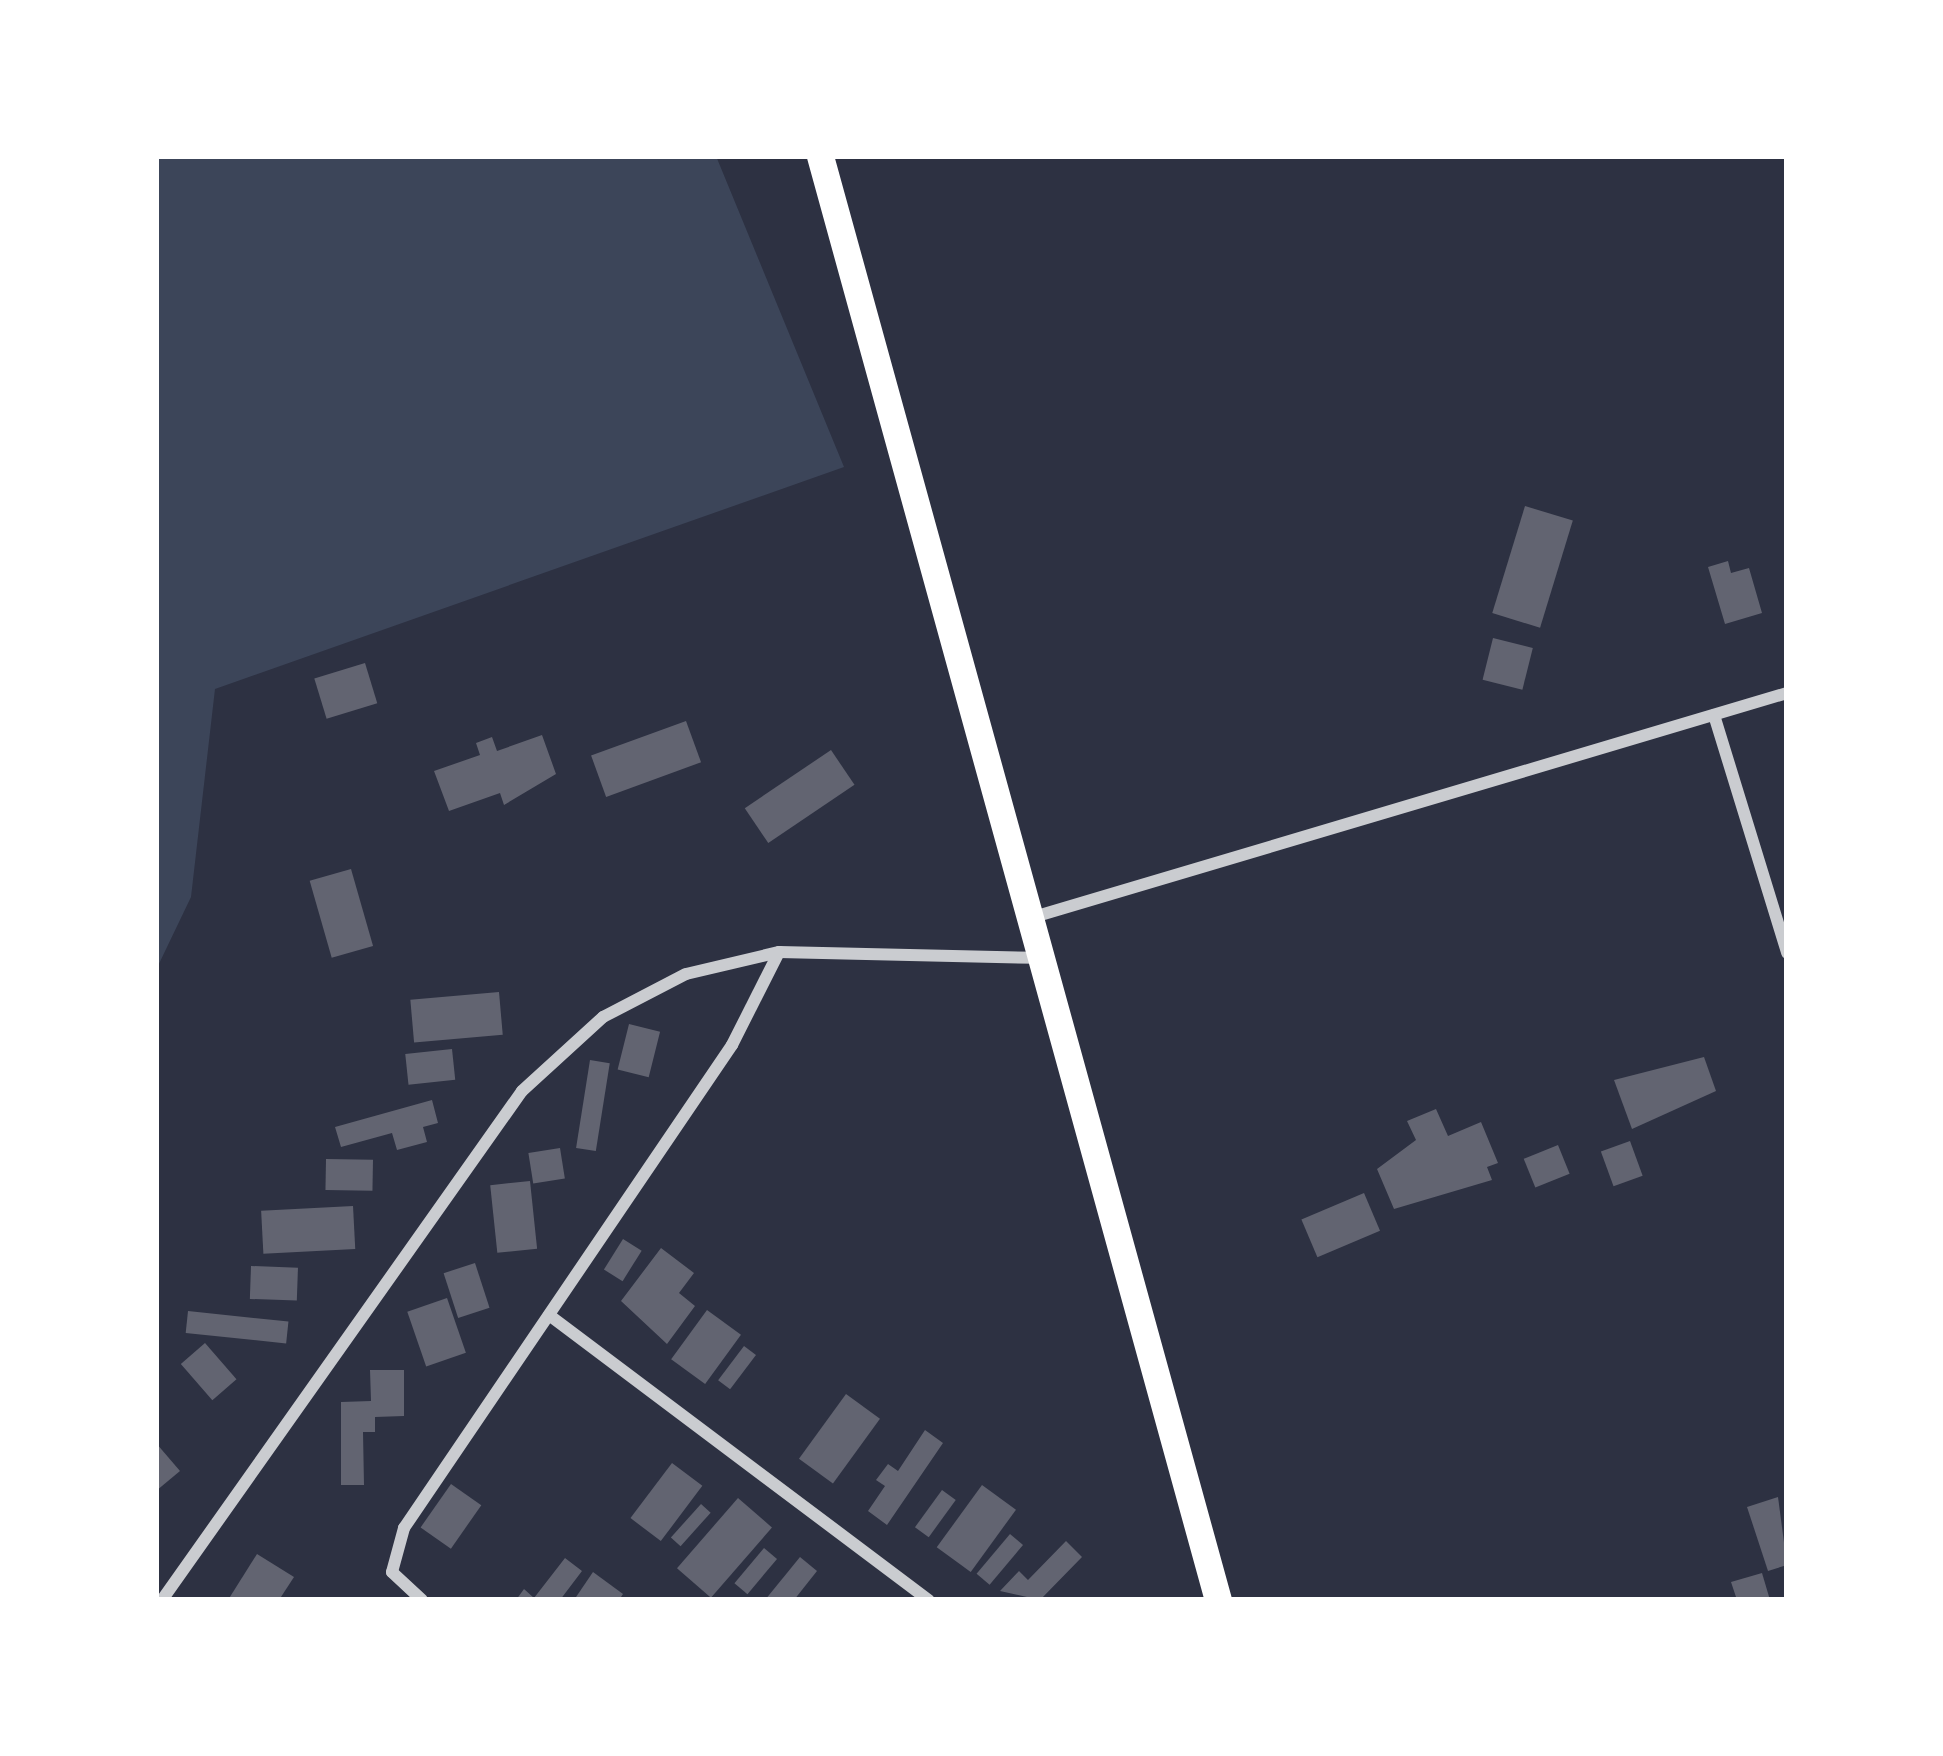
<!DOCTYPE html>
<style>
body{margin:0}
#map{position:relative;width:1943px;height:1756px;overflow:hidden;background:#2d3142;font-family:"PT Serif",serif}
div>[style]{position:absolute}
.green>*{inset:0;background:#3c4559}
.building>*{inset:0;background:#626471;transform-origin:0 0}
.minor>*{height:12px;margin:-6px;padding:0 6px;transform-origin:6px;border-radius:6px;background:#caccd0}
.primary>*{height:27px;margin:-13.5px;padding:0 13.5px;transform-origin:13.5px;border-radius:13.5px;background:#fff}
span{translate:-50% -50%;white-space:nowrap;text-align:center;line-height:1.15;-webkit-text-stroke:12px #fff;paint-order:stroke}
.frame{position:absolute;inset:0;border:159px solid #fff;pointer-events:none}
</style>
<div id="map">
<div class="green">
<i style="clip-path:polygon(156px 156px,716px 156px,844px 467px,215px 689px,191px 897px,156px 970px)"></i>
</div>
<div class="building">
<i style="left:1525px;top:506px;width:50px;height:112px;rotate:17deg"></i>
<i style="clip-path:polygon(1728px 561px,1731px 573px,1749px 568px,1762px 613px,1725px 624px,1708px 567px)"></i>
<i style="left:1493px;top:638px;width:41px;height:43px;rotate:14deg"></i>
<i style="left:365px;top:663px;width:42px;height:53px;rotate:73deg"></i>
<i style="left:686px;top:721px;width:44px;height:101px;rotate:70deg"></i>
<i style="clip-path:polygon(542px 735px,556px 774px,504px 805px,500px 793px,449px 811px,434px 771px,480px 755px,476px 743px,492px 737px,497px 751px)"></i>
<i style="left:831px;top:750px;width:42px;height:104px;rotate:56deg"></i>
<i style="left:351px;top:869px;width:80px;height:43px;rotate:74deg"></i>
<i style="left:499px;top:992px;width:43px;height:89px;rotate:85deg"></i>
<i style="left:629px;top:1024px;width:32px;height:47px;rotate:14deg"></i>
<i style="left:452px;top:1049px;width:31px;height:47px;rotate:84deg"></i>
<i style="clip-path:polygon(1704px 1057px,1716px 1091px,1632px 1129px,1614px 1080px)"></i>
<i style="left:590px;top:1060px;width:20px;height:89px;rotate:9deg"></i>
<i style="clip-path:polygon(432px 1100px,438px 1123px,423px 1127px,427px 1142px,397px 1150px,392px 1133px,341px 1147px,335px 1127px)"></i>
<i style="clip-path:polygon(1436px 1109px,1448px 1136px,1481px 1122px,1498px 1163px,1487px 1167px,1492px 1180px,1394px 1209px,1377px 1169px,1416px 1140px,1407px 1121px)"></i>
<i style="left:1630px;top:1141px;width:37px;height:31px;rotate:70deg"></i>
<i style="left:1558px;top:1145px;width:31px;height:37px;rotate:68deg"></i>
<i style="left:560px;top:1148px;width:31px;height:32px;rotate:81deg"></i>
<i style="left:326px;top:1159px;width:47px;height:31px;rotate:1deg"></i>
<i style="left:530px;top:1181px;width:68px;height:40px;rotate:84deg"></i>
<i style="left:1364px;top:1193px;width:41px;height:68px;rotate:67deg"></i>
<i style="left:353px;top:1206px;width:43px;height:92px;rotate:87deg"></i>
<i style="left:623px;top:1239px;width:22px;height:36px;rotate:32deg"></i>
<i style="clip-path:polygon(661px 1248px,694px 1273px,679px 1293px,695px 1306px,667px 1344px,621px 1301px)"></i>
<i style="left:475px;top:1263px;width:47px;height:33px;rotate:72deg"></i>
<i style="left:251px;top:1266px;width:47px;height:33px;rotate:2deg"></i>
<i style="left:447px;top:1298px;width:58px;height:42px;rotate:71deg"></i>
<i style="left:707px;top:1310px;width:42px;height:61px;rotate:36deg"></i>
<i style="left:188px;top:1311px;width:101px;height:22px;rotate:6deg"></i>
<i style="left:205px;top:1343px;width:48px;height:32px;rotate:49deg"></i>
<i style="left:744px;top:1346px;width:15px;height:43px;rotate:37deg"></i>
<i style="clip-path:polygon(370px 1370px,404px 1370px,404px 1416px,375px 1417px,375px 1432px,363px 1432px,364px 1485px,341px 1485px,341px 1402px,371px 1401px)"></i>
<i style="left:846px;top:1394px;width:42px;height:80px;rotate:36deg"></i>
<i style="clip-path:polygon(925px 1430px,943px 1443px,887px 1525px,868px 1511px,885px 1486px,876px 1480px,888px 1464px,898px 1471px)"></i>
<i style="clip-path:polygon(156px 1443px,180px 1471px,156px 1491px)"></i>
<i style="left:672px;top:1463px;width:38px;height:69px;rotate:37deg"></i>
<i style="left:451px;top:1484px;width:37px;height:53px;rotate:35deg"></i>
<i style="left:982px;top:1485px;width:42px;height:77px;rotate:36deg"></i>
<i style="left:942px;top:1490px;width:17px;height:46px;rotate:36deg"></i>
<i style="clip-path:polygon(1778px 1497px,1787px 1565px,1768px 1571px,1747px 1507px)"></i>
<i style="left:738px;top:1498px;width:45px;height:93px;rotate:41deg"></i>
<i style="left:701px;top:1504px;width:13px;height:45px;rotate:42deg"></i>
<i style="left:1010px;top:1534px;width:17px;height:52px;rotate:40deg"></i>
<i style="clip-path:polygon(1066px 1541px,1082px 1557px,1040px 1600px,1000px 1591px,1019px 1571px,1028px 1580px)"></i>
<i style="left:764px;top:1548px;width:17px;height:46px;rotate:40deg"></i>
<i style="clip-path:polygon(257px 1554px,294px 1577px,279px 1600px,228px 1600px)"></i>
<i style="clip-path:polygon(800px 1557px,817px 1571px,794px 1600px,765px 1600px)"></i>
<i style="clip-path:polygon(565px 1558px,582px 1571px,560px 1600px,516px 1600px,524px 1589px,534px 1598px)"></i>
<i style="clip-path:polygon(593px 1572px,623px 1594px,619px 1600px,574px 1600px)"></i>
<i style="clip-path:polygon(1762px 1573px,1770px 1600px,1737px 1600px,1731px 1582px)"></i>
</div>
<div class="minor">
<i style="left:1714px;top:715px;width:249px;rotate:72.9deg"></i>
<i style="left:1027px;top:919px;width:793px;rotate:-16.56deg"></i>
<i style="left:549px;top:1315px;width:475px;rotate:36.9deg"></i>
<i style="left:162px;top:1600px;width:623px;rotate:-54.73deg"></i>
<i style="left:522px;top:1091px;width:110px;rotate:-42.4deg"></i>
<i style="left:603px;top:1017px;width:93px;rotate:-27.4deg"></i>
<i style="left:686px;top:974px;width:96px;rotate:-13.3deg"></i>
<i style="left:779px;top:952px;width:257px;rotate:1.3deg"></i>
<i style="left:422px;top:1600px;width:41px;rotate:-137deg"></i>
<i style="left:392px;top:1572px;width:46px;rotate:-74.7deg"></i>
<i style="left:404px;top:1528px;width:584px;rotate:-55.82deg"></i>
<i style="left:732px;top:1045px;width:104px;rotate:-63.2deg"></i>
</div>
<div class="primary">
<i style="left:820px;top:156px;width:1498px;rotate:74.59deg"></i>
</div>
<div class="frame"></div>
</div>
